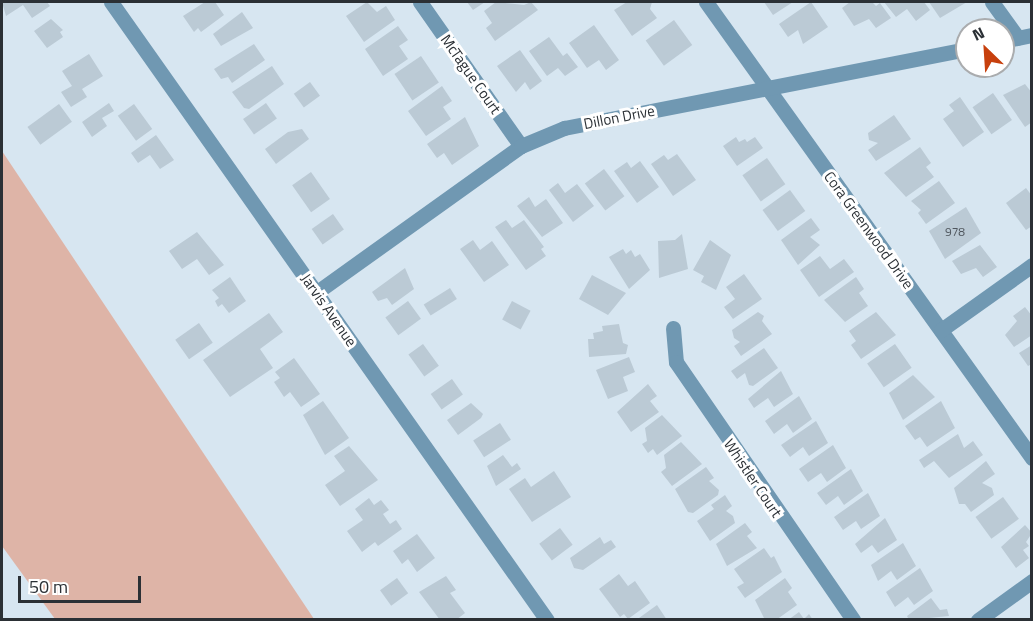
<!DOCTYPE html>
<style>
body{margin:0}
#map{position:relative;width:1033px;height:621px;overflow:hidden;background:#d7e6f1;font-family:"Titillium Web",sans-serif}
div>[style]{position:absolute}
.green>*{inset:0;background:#deb4a7}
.building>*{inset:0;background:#bbcad5;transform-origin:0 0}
.minor>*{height:15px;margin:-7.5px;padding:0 7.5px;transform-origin:7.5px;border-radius:7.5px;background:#7098b2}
span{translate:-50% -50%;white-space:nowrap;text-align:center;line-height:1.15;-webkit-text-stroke:6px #fff;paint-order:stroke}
.number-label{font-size:12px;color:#4f565d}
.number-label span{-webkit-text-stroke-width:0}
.street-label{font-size:15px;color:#2b3035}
.frame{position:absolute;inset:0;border:3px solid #2b3035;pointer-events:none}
.north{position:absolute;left:955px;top:18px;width:60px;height:60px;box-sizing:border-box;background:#fff;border:2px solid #aaacae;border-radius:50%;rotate:335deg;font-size:16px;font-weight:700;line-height:24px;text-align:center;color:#2b3035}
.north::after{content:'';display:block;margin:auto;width:21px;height:27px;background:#c7400d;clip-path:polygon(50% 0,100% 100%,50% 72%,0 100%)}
.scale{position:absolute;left:18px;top:576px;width:123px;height:27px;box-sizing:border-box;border:3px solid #2b3035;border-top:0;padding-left:8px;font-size:18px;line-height:21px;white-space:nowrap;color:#2b3035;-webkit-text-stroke:4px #fff;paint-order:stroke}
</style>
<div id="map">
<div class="green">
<i style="clip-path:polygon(2px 151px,314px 619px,55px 619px,2px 546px)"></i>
</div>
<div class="building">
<i style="clip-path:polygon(2px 2px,47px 2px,50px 6px,32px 18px,23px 5px,6px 16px)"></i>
<i style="clip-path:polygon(205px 2px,215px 2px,224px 15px,201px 32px,198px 28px,194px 32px,183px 16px)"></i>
<i style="clip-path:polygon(367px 2px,377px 12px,386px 6px,395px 20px,364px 42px,346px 16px)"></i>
<i style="clip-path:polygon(467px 2px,485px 2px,473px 10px)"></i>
<i style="clip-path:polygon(496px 2px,524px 5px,531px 2px,538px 10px,495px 41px,486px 28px,492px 23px,484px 11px)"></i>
<i style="clip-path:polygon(627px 2px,652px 2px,650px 9px,657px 18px,632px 36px,614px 10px)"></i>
<i style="clip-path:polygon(764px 2px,793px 2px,773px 15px)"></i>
<i style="clip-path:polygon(811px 2px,828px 27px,803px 44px,798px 30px,788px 37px,779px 24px)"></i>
<i style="clip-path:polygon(850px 2px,872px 2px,876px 6px,880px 3px,891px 18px,876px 28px,869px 19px,854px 26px,842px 8px)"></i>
<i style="clip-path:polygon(884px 2px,924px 2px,930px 10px,916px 21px,907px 9px,896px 17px)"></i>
<i style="clip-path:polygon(929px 2px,967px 2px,940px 18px)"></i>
<i style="clip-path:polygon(242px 12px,253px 28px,221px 46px,213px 34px)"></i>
<i style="clip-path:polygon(51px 19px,63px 30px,60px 32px,63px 37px,47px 48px,34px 31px)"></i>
<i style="left:674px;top:20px;width:31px;height:35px;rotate:54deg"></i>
<i style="clip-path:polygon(594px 25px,619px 60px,606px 70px,599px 60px,587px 68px,569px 43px)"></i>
<i style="clip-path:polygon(398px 26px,408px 40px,399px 46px,408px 59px,383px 76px,365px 49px)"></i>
<i style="clip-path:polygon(549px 37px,563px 56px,567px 53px,578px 67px,565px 76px,558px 68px,547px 76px,529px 51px)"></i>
<i style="clip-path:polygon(254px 44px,265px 60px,232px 83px,228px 77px,221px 79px,214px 69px)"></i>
<i style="clip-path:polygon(520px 50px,542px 81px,530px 90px,525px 82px,516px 92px,497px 66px)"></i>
<i style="clip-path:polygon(89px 54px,103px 76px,82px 89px,87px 97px,71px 107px,61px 92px,72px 86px,62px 71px)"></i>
<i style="left:421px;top:56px;width:32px;height:32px;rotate:56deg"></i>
<i style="clip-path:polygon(272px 66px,284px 84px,249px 109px,244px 108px,232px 92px)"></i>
<i style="left:310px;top:82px;width:17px;height:20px;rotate:54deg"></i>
<i style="clip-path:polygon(1025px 84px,1032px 93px,1032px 122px,1025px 127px,1003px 95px)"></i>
<i style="clip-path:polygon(442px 86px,452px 101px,443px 107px,451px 119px,426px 136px,408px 111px)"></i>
<i style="left:993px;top:93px;width:33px;height:25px;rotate:55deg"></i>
<i style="clip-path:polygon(960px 97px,984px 132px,963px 147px,943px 119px,954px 111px,949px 105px)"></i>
<i style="clip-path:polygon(109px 103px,114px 111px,102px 118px,107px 126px,92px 137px,82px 122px)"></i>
<i style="left:266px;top:103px;width:19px;height:28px;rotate:55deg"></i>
<i style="left:59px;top:104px;width:22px;height:39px;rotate:54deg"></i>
<i style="left:134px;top:104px;width:31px;height:20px;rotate:54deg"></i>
<i style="clip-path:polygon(894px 115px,911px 139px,876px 161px,868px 150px,878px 143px,869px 140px,868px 133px)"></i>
<i style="clip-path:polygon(465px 117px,479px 146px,452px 165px,444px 153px,437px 158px,427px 144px)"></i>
<i style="clip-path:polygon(302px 129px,309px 139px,276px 164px,265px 149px,288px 132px)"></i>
<i style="clip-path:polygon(156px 135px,174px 160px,160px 169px,150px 155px,138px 163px,131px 153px)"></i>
<i style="clip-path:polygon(736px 137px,739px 142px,745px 139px,747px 142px,755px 137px,763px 148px,737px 166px,723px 146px)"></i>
<i style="clip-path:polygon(920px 147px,931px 163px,926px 167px,934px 177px,906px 197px,884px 173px)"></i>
<i style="clip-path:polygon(677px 154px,696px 180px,673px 196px,651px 164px,664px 155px,668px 160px)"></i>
<i style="left:767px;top:158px;width:32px;height:30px;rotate:55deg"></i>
<i style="clip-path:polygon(640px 161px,659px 187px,637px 203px,614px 171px,627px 162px,631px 168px)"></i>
<i style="left:604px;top:169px;width:34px;height:24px;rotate:53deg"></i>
<i style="left:311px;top:172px;width:33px;height:23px;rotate:55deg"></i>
<i style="clip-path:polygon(939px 181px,955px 203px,926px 224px,918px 213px,921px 210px,911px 201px)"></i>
<i style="clip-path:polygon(558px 183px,565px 193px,577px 184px,594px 206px,573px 222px,549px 190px)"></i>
<i style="clip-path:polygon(1026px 188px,1032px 196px,1032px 226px,1026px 230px,1006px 203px)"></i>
<i style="left:790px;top:190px;width:26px;height:34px;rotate:54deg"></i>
<i style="clip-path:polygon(529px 197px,535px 207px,546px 199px,563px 223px,542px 237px,517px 206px)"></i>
<i style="clip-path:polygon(966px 207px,981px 233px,945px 259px,929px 231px)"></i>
<i style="left:333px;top:214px;width:19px;height:26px;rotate:55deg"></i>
<i style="clip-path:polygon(811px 218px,820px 230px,810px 237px,820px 245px,798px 265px,781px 240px)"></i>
<i style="clip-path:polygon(506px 220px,512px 228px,524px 220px,544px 247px,541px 249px,546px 256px,526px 270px,495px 227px)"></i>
<i style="clip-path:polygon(197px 232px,224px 265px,209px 275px,197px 259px,182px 269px,169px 251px)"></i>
<i style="clip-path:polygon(682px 234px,688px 269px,659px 278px,658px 241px,675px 240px)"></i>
<i style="clip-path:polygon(473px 240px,480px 250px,492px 241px,509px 265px,484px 282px,460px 249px)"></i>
<i style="clip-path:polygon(710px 240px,731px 255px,716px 290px,701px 282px,704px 276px,693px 270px)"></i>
<i style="clip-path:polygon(980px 245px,997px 267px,983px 277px,976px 268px,961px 274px,952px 261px)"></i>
<i style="clip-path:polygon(623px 249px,626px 254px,631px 250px,635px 257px,640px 254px,650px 270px,629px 289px,609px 257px)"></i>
<i style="clip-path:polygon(820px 256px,830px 269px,844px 259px,854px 272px,819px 297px,800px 270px)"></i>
<i style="clip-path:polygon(405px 268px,414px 289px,392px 305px,387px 298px,378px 301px,372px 292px)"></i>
<i style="clip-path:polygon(744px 274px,762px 299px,733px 319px,724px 307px,735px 299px,726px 287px)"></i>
<i style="clip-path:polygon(592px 275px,626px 293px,608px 315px,579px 299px)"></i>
<i style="clip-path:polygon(230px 277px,246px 301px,229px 313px,222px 304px,218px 307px,215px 301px,219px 298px,212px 290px)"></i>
<i style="clip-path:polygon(856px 277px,864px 289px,859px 293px,868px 306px,845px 322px,824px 300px)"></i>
<i style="left:450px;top:288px;width:13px;height:31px;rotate:58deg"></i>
<i style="left:408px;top:301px;width:22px;height:28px;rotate:54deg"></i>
<i style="left:512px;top:301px;width:21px;height:21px;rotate:28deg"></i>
<i style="clip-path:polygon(1025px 307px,1032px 316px,1032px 335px,1014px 347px,1005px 335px,1017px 321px,1013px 316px)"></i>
<i style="clip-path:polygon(758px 312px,764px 316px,762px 321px,772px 334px,741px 356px,734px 346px,740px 342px,734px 338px,732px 330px)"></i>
<i style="clip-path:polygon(876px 312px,896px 335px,861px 359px,851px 345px,856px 341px,849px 331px)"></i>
<i style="clip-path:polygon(269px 313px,283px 332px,260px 349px,273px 368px,230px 397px,203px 360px)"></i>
<i style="left:199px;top:323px;width:24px;height:29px;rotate:55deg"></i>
<i style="clip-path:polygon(619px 324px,623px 343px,628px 345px,626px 354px,589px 357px,588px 339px,594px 339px,593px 333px,603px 331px,602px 326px)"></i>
<i style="left:423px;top:344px;width:27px;height:18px;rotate:54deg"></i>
<i style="left:895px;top:344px;width:29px;height:34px;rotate:55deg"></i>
<i style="clip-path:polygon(1032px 345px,1032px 364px,1028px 366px,1019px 353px)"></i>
<i style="clip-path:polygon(764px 348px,778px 368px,753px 386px,749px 385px,745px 373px,737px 379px,731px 371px)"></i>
<i style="clip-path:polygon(629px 357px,635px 372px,623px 377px,628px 391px,608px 399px,596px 370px)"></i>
<i style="clip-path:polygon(294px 358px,320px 394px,301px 407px,290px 392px,284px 397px,274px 382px,280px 378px,275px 372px)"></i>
<i style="clip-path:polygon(781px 371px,793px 394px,774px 407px,768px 398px,754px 408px,748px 399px)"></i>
<i style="clip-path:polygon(913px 375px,935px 397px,903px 420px,889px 393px)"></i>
<i style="left:452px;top:379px;width:19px;height:26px;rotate:55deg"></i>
<i style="clip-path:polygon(648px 384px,657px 396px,650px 401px,659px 412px,631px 432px,617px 412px)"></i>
<i style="clip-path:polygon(799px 396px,812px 419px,793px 433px,787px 424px,774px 434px,765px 421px)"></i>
<i style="clip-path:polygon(323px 401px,349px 438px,325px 455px,303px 415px)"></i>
<i style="clip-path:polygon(941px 401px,955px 428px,927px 447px,920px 437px,915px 440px,905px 426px)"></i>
<i style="clip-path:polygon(471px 403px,483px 414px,481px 418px,458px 435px,447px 420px)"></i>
<i style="clip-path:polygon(662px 415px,682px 436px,657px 455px,653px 449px,648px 453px,642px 444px,647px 441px,645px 428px)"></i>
<i style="clip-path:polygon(816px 421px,828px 443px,809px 456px,803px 447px,790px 457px,781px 445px)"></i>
<i style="left:500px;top:423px;width:20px;height:32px;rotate:57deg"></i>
<i style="clip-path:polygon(958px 434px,964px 448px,973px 441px,983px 455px,949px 478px,934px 461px,924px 468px,919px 460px)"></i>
<i style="clip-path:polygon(681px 442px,702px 464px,672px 486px,661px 472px,666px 468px,664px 455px)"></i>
<i style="clip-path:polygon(833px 445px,846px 468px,827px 482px,821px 473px,808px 482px,799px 469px)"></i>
<i style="clip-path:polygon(349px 446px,378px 480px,340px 506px,325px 485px,345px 471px,334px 456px)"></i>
<i style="clip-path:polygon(503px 455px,512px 467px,517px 463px,521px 469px,496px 486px,487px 466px)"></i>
<i style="clip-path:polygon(986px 461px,995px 474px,982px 483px,992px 488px,994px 495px,971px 512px,965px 504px,959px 504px,954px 488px)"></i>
<i style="clip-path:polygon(706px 467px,714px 478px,709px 481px,719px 490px,718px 495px,693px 513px,688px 512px,675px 489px)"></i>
<i style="clip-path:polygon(851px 469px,863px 491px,844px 505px,838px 496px,826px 505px,817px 493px)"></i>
<i style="clip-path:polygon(554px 471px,571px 497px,532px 522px,509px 489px,525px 478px,531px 487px)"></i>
<i style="clip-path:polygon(868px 493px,880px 516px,861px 529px,856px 521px,843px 530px,834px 517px)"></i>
<i style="clip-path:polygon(725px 495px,732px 506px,726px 511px,733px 516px,735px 523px,710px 541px,697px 521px,714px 509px,711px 505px)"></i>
<i style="left:1003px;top:497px;width:27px;height:34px;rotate:54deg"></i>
<i style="clip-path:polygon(369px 498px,374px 505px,381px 500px,389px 510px,383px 514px,390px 524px,396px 520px,402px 529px,378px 546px,375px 542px,362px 552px,347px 531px,363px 520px,355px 509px)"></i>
<i style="clip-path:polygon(885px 518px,897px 540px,878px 553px,872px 545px,861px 553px,855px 544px)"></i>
<i style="clip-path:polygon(745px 523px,752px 532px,747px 536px,757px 548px,727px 566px,716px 544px)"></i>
<i style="clip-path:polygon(1025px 525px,1032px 533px,1026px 542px,1029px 546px,1023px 550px,1029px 558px,1016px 568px,1001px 547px)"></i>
<i style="left:560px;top:528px;width:21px;height:26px;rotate:53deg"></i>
<i style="clip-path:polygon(417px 534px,435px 558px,417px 572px,408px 559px,402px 564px,393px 551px)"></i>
<i style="clip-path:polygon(600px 537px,604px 544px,611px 540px,616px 547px,583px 570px,574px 568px,570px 558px)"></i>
<i style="clip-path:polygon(903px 543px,916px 566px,897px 580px,891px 571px,878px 581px,871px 565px)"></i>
<i style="clip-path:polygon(764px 548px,771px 558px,774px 556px,782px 572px,745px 598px,737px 587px,744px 583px,734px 569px)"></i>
<i style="clip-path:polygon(920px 568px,933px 591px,914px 605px,908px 597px,895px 607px,886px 592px)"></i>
<i style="clip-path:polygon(619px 574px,628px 586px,635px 581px,650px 603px,628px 619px,624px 614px,620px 617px,599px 589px)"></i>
<i style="clip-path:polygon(446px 576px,456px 590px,450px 593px,465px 613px,456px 620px,440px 620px,419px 592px)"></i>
<i style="left:397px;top:578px;width:19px;height:21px;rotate:54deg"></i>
<i style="clip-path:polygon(785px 578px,792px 588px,788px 592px,797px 605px,776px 620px,765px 620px,755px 600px)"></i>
<i style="clip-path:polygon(931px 598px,940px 610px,947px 609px,949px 616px,909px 620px,907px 616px)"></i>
<i style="clip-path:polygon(657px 605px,667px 620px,640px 620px,639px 618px)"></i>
<i style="clip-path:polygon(799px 612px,804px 619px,809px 614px,813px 620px,788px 620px)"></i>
</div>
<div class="minor">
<i style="left:111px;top:2px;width:756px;rotate:54.8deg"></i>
<i style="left:420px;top:2px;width:176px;rotate:55deg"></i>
<i style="left:706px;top:2px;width:561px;rotate:54.44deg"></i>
<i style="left:992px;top:2px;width:44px;rotate:54.2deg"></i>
<i style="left:1003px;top:41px;width:30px;rotate:-12deg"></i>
<i style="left:317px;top:292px;width:251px;rotate:-35.6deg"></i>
<i style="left:521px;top:146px;width:47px;rotate:-22.7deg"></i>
<i style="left:564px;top:128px;width:411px;rotate:-11.1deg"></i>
<i style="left:673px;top:328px;width:34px;rotate:85deg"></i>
<i style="left:676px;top:362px;width:313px;rotate:55.5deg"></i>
<i style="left:941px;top:330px;width:112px;rotate:-35.5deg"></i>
<i style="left:978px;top:620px;width:67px;rotate:-35.8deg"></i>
</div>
<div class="number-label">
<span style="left:955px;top:232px">978</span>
</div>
<div class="street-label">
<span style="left:471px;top:74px;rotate:55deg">McTague Court</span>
<span style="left:619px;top:117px;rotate:-11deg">Dillon Drive</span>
<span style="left:869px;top:230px;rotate:54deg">Cora Greenwood Drive</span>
<span style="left:329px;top:310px;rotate:55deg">Jarvis Avenue</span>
<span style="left:753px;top:478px;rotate:56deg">Whistler Court</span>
</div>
<div class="frame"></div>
<div class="north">N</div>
<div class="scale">50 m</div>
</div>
